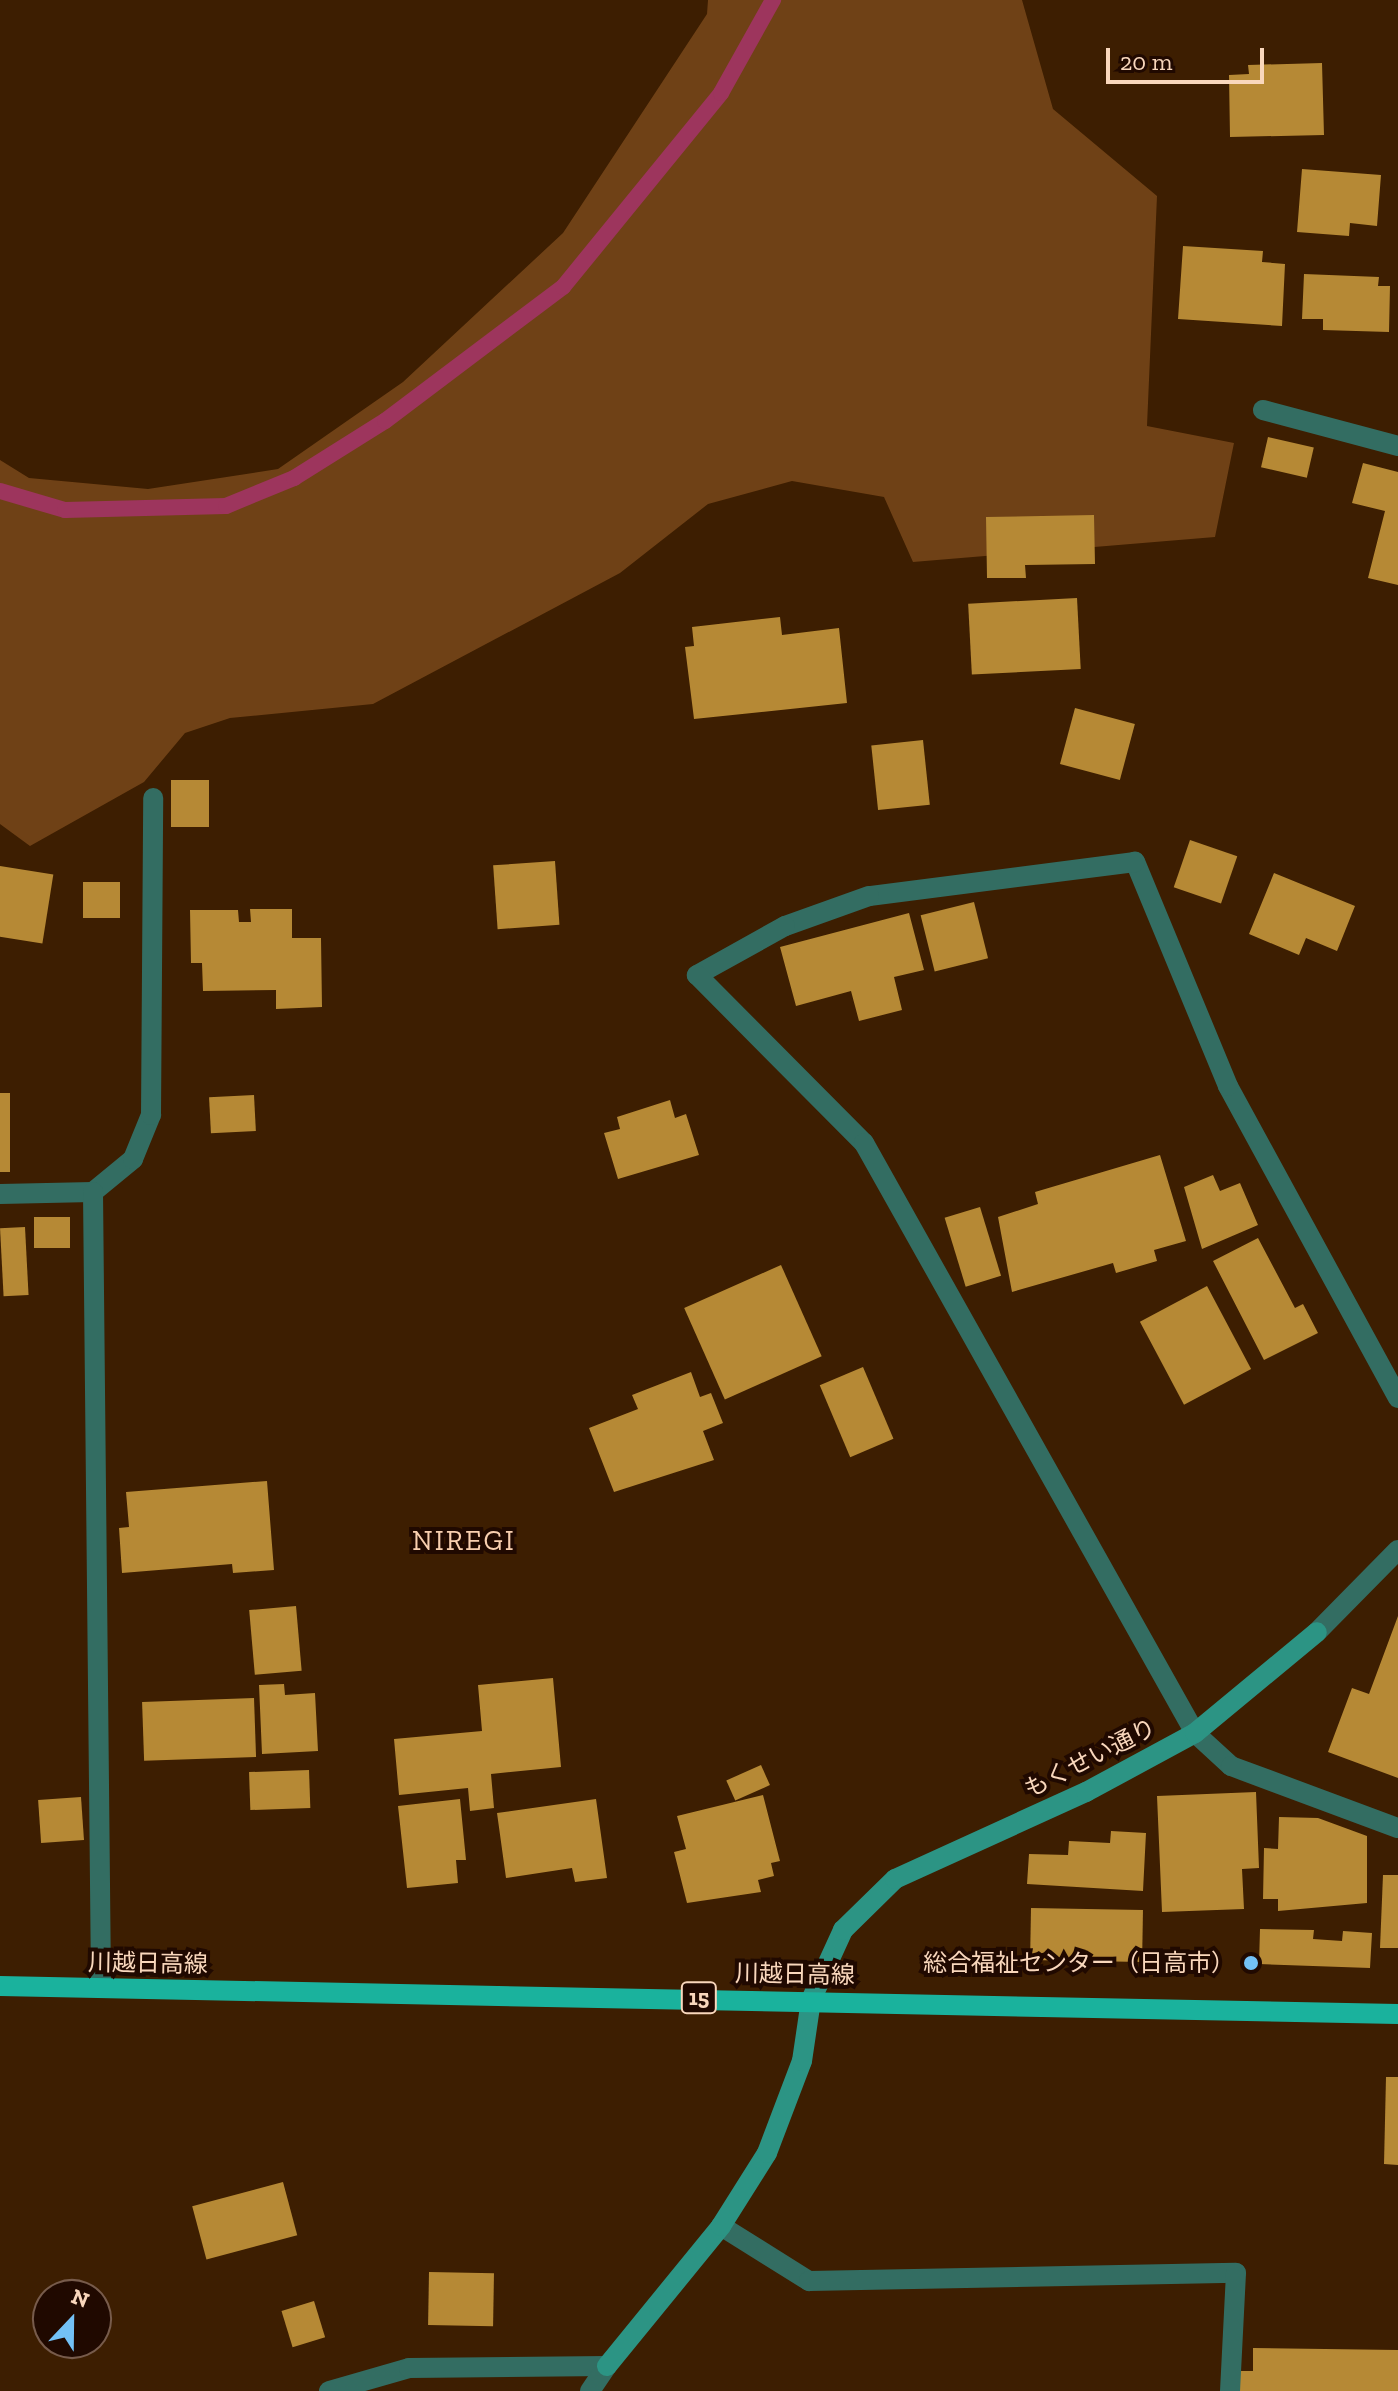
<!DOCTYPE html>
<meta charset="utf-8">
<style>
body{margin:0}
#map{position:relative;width:1398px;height:2391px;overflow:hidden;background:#3d1e01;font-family:"Zilla Slab","Noto Sans JP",serif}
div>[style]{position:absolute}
.forest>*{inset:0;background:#6f4116}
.stream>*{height:16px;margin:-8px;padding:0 8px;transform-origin:8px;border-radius:8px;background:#9d355d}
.building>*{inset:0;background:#b68935;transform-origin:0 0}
.lane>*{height:20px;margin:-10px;padding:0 10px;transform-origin:10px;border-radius:10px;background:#336d62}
.street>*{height:20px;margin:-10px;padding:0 10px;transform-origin:10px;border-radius:10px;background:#336d62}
.secondary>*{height:20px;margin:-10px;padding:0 10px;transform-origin:10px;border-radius:10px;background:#2c9484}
.primary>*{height:20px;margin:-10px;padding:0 10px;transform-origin:10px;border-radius:10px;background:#1ab29d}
.dots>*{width:22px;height:22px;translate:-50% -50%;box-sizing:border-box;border:4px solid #200900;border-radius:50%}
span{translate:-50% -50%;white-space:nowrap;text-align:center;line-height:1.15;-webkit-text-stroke:8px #200900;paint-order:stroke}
.shield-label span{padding:2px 6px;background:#200900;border:2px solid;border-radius:6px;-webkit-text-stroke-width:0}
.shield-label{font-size:22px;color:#f9d7bc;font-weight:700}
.street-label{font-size:24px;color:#f9d7bc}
.poi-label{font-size:24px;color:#f9d7bc}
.right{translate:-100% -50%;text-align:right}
.quarter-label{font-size:28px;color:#f8cfaf;letter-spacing:2px}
.north{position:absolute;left:32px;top:2279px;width:80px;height:80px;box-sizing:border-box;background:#200900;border:2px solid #775b4b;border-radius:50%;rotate:22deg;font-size:22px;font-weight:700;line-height:32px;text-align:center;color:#f9d7bc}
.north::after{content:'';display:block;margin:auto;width:28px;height:36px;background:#73c1f6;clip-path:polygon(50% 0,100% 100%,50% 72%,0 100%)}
.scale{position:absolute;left:1106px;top:48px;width:158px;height:36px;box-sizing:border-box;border:4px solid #f9d7bc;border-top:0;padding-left:10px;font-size:24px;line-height:28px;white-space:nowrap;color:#f9d7bc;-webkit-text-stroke:6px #200900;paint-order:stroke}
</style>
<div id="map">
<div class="forest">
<i style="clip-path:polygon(708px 0,1022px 0,1053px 109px,1157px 196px,1147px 426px,1234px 443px,1215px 537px,913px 562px,884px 497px,792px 481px,708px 504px,620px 573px,373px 704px,230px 718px,185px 733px,144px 782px,30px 846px,0 824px,0 460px,29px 478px,148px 489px,278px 469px,403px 382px,563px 233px,707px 14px)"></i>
</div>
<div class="stream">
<i style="left:0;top:491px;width:68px;rotate:16.3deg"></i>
<i style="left:65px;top:510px;width:161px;rotate:-1.4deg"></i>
<i style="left:226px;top:506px;width:74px;rotate:-22.4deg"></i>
<i style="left:294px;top:478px;width:107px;rotate:-32.1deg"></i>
<i style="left:385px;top:421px;width:223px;rotate:-37deg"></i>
<i style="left:563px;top:287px;width:250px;rotate:-50.8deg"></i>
<i style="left:721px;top:93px;width:107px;rotate:-60.8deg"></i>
</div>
<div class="building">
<i style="clip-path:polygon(1322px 63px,1324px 135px,1230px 137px,1229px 75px,1249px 74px,1248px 65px)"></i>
<i style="clip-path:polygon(1302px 169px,1381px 175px,1377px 226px,1350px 223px,1349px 236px,1297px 232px)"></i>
<i style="clip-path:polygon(1183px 246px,1263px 251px,1262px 262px,1285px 264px,1282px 326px,1178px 319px)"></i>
<i style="clip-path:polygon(1304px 274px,1379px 277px,1378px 286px,1390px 286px,1389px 332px,1323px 330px,1323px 319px,1302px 319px)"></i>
<i style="left:1268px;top:437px;width:47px;height:31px;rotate:13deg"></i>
<i style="clip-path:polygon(1363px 463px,1398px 472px,1398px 585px,1368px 578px,1385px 511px,1352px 503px)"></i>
<i style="clip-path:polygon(1094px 515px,1095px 564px,1025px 565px,1026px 578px,987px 578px,986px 517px)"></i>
<i style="left:1077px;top:598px;width:71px;height:109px;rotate:87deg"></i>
<i style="clip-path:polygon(780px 617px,782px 635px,839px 628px,847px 703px,694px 719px,685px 647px,694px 646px,692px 627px)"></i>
<i style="left:1075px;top:708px;width:62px;height:58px;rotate:15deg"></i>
<i style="left:923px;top:740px;width:65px;height:52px;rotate:84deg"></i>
<i style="left:209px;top:780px;width:47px;height:38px;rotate:90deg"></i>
<i style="left:1190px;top:840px;width:50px;height:50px;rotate:19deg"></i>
<i style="left:555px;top:861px;width:64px;height:62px;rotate:86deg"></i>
<i style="left:0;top:866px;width:54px;height:70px;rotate:9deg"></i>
<i style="clip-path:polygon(1274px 873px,1355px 906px,1337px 951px,1306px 938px,1299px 955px,1249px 934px)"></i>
<i style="left:83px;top:882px;width:37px;height:36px"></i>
<i style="left:974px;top:902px;width:58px;height:55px;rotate:76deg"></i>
<i style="clip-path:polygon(250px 909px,292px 909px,292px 938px,321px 938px,322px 1007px,276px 1009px,276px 990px,203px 991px,202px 963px,191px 963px,190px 910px,238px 910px,239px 922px,251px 922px)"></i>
<i style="clip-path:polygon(909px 913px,924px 970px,894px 977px,902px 1010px,859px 1021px,851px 991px,796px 1006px,780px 947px)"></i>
<i style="left:0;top:1093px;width:10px;height:79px"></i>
<i style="left:254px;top:1095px;width:36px;height:45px;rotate:87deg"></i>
<i style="clip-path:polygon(670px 1100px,675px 1118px,686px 1114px,699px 1155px,618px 1179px,604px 1133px,620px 1129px,617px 1117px)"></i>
<i style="clip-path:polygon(1160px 1155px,1186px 1241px,1154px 1250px,1157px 1261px,1116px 1273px,1113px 1263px,1012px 1292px,998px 1217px,1038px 1204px,1035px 1192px)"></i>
<i style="clip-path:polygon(1213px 1175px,1220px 1191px,1240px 1183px,1258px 1225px,1202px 1249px,1184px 1187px)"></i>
<i style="left:980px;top:1207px;width:72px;height:37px;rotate:73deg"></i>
<i style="left:70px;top:1217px;width:31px;height:36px;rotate:90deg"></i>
<i style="left:25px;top:1227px;width:68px;height:25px;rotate:87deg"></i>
<i style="clip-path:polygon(1258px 1238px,1295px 1308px,1303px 1304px,1318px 1333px,1264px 1360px,1213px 1261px)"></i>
<i style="left:781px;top:1265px;width:100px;height:106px;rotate:66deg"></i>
<i style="left:1207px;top:1286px;width:94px;height:76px;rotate:62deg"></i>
<i style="left:863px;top:1367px;width:78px;height:47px;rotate:67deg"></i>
<i style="clip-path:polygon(691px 1372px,700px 1397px,711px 1393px,723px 1423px,703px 1431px,714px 1460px,614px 1492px,589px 1428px,638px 1409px,632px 1395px)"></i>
<i style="clip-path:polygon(267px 1481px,274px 1570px,233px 1573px,232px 1564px,122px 1573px,119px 1528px,129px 1527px,126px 1492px)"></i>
<i style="left:296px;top:1606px;width:65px;height:47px;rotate:85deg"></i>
<i style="clip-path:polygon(1398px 1616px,1398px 1778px,1328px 1752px,1352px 1688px,1369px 1694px)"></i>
<i style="clip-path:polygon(553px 1678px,561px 1767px,491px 1774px,494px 1808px,470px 1811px,468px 1788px,399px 1795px,394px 1739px,482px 1731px,478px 1685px)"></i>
<i style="clip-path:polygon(284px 1684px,285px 1695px,315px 1693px,318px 1751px,262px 1754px,259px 1685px)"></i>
<i style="left:254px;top:1698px;width:59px;height:112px;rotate:88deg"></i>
<i style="left:761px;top:1765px;width:22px;height:38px;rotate:66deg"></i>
<i style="left:309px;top:1770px;width:38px;height:60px;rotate:88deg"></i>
<i style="clip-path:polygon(1256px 1792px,1259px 1868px,1242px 1869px,1244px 1909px,1162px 1912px,1157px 1796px)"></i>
<i style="clip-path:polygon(763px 1795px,780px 1861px,771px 1863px,774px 1876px,758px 1880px,761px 1892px,687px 1903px,674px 1852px,686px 1849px,677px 1816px)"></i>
<i style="left:81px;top:1797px;width:43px;height:43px;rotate:86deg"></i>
<i style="clip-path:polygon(460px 1799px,466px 1860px,456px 1860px,458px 1883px,407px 1888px,398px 1806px)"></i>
<i style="clip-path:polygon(596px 1799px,607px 1878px,575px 1882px,572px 1868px,506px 1878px,497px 1813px)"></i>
<i style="clip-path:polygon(1279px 1817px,1318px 1818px,1367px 1836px,1367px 1903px,1278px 1911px,1278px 1899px,1263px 1899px,1264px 1848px,1278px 1849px)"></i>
<i style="clip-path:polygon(1111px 1831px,1146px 1833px,1143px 1891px,1027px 1884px,1029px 1854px,1068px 1855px,1069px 1841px,1110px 1843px)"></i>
<i style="clip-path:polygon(1383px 1875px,1398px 1875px,1398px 1948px,1380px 1948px)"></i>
<i style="left:1031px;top:1908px;width:112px;height:52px;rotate:1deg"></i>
<i style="clip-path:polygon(1260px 1929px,1314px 1930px,1313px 1939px,1342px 1941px,1343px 1931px,1372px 1933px,1370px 1968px,1259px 1964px)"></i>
<i style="clip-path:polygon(1386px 2077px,1398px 2077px,1398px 2165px,1384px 2164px)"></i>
<i style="left:283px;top:2182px;width:55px;height:94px;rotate:75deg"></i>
<i style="left:429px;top:2272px;width:65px;height:53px;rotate:1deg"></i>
<i style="left:314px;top:2301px;width:38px;height:34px;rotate:73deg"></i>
<i style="clip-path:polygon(1253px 2348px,1398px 2350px,1398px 2391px,1240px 2391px,1240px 2371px,1253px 2371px)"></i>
</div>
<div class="lane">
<i style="left:93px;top:1192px;width:52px;rotate:-39.5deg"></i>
<i style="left:133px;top:1159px;width:48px;rotate:-67.8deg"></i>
<i style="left:151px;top:1115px;width:317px;rotate:-89.6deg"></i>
<i style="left:721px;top:2226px;width:104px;rotate:32deg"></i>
<i style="left:809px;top:2281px;width:427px;rotate:-1.1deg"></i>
<i style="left:1236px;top:2273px;width:118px;rotate:92.9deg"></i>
</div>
<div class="street">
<i style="left:1263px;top:410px;width:140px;rotate:14.9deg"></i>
<i style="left:0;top:1194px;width:93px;rotate:-1.2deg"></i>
<i style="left:93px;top:1192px;width:796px;rotate:89.42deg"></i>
<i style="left:1398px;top:1398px;width:355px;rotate:-118.6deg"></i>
<i style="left:1228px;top:1086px;width:243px;rotate:-112.5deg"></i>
<i style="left:1135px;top:862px;width:268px;rotate:172.7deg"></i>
<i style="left:869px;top:896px;width:89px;rotate:160.3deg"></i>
<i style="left:785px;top:926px;width:101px;rotate:150.9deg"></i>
<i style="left:697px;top:975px;width:237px;rotate:45.2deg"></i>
<i style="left:864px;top:1143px;width:677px;rotate:60.71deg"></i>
<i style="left:1195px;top:1733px;width:49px;rotate:42.5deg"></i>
<i style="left:1231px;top:1766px;width:178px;rotate:20.4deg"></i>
<i style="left:1317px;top:1632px;width:115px;rotate:-45.4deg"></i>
<i style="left:329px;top:2391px;width:83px;rotate:-16deg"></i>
<i style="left:409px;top:2368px;width:198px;rotate:-0.6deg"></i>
<i style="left:590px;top:2391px;width:30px;rotate:-56deg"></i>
</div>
<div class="secondary">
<i style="left:607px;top:2366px;width:181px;rotate:-50.8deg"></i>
<i style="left:721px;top:2226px;width:86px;rotate:-57.8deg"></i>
<i style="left:767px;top:2153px;width:98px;rotate:-69.2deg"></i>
<i style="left:802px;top:2061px;width:62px;rotate:-81.6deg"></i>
<i style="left:811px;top:2000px;width:77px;rotate:-65.4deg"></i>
<i style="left:843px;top:1930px;width:73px;rotate:-44.4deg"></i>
<i style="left:895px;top:1879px;width:210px;rotate:-24.5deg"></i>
<i style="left:1086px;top:1792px;width:124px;rotate:-28.4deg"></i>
<i style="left:1195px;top:1733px;width:158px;rotate:-39.6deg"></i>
</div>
<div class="primary">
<i style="left:0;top:1986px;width:1398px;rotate:1.15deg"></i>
</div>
<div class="dots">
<i style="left:1251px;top:1963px;background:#73c1f6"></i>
</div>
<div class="shield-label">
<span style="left:699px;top:1998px">15</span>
</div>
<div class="street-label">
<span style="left:1090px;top:1758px;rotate:-27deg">もくせい通り</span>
<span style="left:148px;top:1963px;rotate:1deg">川越日高線</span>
<span style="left:795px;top:1974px;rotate:1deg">川越日高線</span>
</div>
<div class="poi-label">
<span class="right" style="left:1235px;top:1963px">総合福祉センター（日高市）</span>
</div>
<div class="quarter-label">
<span style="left:464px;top:1541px">NIREGI</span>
</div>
<div class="north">N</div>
<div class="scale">20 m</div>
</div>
